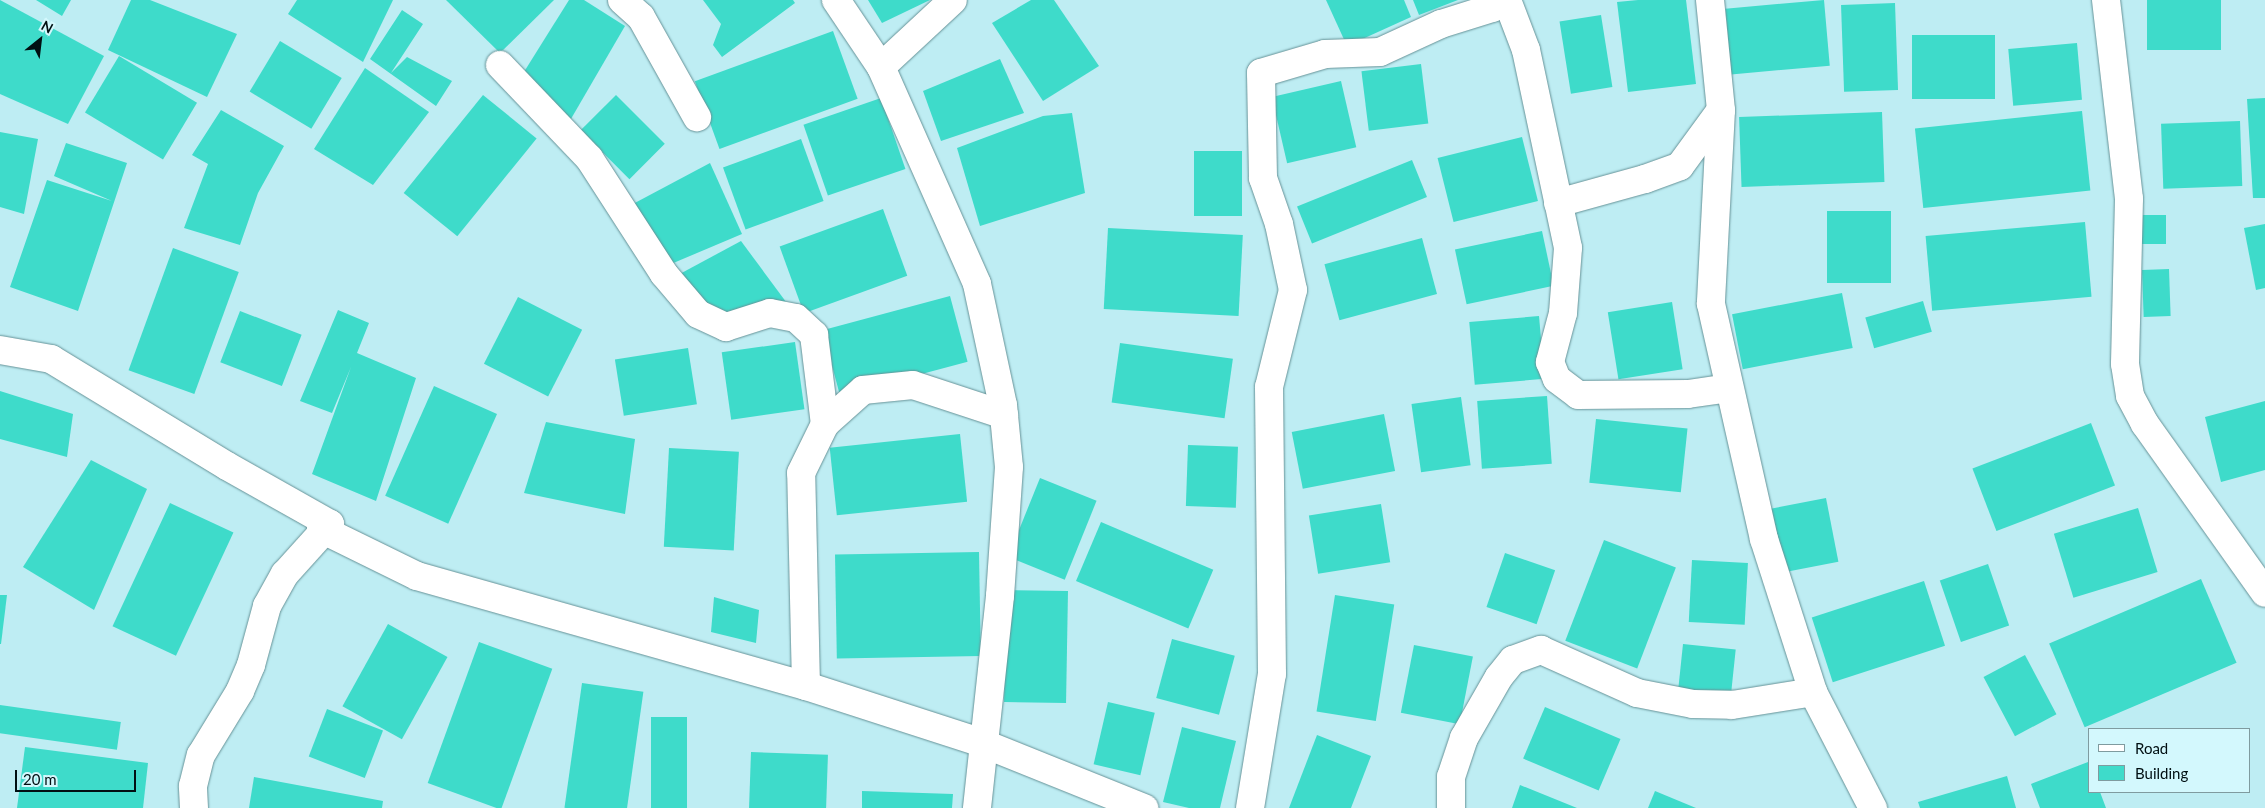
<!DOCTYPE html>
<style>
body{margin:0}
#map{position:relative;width:2265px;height:808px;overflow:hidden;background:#beedf3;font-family:Lato,sans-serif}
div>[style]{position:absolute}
.building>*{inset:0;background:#3edbca;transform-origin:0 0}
.roads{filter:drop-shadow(0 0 1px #669297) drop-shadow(0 0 1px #669297)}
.minor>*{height:28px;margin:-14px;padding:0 14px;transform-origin:14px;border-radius:14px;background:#fff}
span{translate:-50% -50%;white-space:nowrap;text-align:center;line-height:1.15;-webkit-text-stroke:4px #d3f8fd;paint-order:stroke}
.legend{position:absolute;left:2088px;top:728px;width:162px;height:65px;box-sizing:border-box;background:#d3f8fd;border:1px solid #7f9b9f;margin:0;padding:6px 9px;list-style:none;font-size:15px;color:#010f12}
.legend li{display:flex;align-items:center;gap:10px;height:25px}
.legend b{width:25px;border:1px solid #7f9b9f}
.north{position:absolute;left:15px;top:15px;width:50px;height:50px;-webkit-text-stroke:4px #d3f8fd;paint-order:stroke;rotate:29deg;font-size:14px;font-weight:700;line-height:20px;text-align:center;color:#010f12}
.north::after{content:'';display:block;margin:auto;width:18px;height:22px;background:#010f12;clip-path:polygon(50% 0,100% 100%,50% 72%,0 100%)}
.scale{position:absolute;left:15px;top:770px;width:121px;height:22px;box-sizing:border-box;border:2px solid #010f12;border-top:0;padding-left:6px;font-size:15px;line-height:18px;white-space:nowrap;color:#010f12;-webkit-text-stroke:4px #d3f8fd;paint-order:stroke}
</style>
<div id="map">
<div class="building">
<i style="clip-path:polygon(0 0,104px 56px,68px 124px,0 94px)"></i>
<i style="clip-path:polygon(36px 0,71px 0,62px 16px)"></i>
<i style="clip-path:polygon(131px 0,150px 0,237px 34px,207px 97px,108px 50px)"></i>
<i style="clip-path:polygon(297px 0,393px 0,363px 62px,288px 14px)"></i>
<i style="clip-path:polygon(446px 0,554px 0,500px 53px)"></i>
<i style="clip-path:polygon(569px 0,584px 0,625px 26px,568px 124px,512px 91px)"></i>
<i style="clip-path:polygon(703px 0,793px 0,795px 3px,722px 57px,713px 45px,721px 24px)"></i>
<i style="clip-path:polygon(868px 0,930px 0,882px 23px)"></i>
<i style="clip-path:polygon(1031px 0,1054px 0,1099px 66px,1043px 101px,992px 23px)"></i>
<i style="clip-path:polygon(1326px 0,1404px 0,1411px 17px,1347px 46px)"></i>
<i style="clip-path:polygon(1413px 0,1458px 0,1419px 15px)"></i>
<i style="clip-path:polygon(1638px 0,1686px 0,1696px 84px,1628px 92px,1617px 2px)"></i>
<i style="left:1824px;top:0;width:66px;height:99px;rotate:85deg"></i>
<i style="left:2147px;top:0;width:74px;height:50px"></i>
<i style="left:1895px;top:3px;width:87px;height:54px;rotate:88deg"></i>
<i style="clip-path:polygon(402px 10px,423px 24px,391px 73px,407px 57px,452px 81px,436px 106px,370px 59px)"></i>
<i style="left:1601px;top:15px;width:73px;height:42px;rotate:81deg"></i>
<i style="left:833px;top:31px;width:72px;height:147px;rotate:70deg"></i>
<i style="left:1995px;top:35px;width:64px;height:83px;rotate:90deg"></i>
<i style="left:280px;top:41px;width:72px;height:59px;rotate:31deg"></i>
<i style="left:2077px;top:43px;width:57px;height:69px;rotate:85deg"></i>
<i style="left:119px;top:56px;width:91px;height:66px;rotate:31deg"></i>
<i style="clip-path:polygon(1000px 59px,1024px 113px,941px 141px,923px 91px)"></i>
<i style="left:1421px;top:64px;width:60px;height:60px;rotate:83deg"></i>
<i style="clip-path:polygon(365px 68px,429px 112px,373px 185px,314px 149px)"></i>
<i style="left:1341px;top:81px;width:68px;height:71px;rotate:77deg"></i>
<i style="left:483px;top:95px;width:69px;height:126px;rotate:39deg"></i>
<i style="left:616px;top:95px;width:69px;height:50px;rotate:45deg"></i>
<i style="left:881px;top:98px;width:75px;height:82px;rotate:71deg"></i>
<i style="clip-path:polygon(2265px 98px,2265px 198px,2253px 198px,2247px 99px)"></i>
<i style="clip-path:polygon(221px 110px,284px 146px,258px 193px,240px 245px,184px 228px,208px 164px,192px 155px)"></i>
<i style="left:2082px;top:111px;width:80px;height:168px;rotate:84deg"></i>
<i style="left:1882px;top:112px;width:70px;height:143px;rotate:88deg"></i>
<i style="clip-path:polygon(1072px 113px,1085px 193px,980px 226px,957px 148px,1043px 116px)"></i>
<i style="left:2240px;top:121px;width:65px;height:79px;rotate:88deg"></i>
<i style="clip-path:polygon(0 132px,38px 139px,24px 214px,0 207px)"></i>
<i style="left:1522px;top:137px;width:66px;height:87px;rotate:76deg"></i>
<i style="left:801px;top:139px;width:66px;height:83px;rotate:70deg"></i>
<i style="clip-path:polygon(66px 143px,127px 163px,78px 311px,10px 287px,47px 180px,112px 201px,54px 176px)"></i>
<i style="left:1194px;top:151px;width:48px;height:65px"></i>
<i style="left:1412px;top:160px;width:40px;height:124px;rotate:68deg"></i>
<i style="clip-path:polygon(710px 163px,742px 234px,671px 264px,631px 205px)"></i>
<i style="left:883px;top:209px;width:71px;height:110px;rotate:70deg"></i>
<i style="left:1827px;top:211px;width:64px;height:72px"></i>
<i style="left:2139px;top:215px;width:27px;height:29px"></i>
<i style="left:2085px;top:222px;width:75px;height:160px;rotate:85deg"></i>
<i style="clip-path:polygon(2265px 224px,2265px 288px,2256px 290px,2244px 228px)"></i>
<i style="left:1108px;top:228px;width:135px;height:81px;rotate:3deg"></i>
<i style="left:1542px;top:231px;width:56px;height:89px;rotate:78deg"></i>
<i style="left:1422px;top:238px;width:58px;height:101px;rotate:75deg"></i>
<i style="clip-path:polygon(741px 241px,792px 310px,728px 320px,701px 309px,676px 276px)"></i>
<i style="left:173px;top:248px;width:70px;height:130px;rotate:20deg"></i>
<i style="left:2169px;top:269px;width:47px;height:27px;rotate:88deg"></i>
<i style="left:1842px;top:293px;width:56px;height:112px;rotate:79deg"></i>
<i style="left:950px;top:296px;width:68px;height:132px;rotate:75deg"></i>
<i style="left:518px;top:297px;width:72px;height:75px;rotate:27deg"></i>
<i style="left:1923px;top:301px;width:32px;height:60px;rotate:74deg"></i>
<i style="left:1672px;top:302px;width:68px;height:65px;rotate:81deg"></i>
<i style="clip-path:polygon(338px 310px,369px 323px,357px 353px,416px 378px,376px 501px,312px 474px,351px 367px,332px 413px,300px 401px)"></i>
<i style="left:240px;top:311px;width:66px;height:55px;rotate:21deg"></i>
<i style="left:1539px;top:316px;width:63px;height:70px;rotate:85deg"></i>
<i style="left:795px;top:342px;width:68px;height:74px;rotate:82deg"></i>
<i style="left:1120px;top:343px;width:114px;height:60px;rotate:8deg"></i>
<i style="left:688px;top:348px;width:57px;height:74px;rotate:81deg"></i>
<i style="left:434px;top:386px;width:69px;height:120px;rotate:24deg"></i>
<i style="clip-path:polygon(0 391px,73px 414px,67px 457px,0 439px)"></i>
<i style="left:1547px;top:396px;width:68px;height:70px;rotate:86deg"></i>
<i style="left:1461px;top:397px;width:69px;height:50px;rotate:82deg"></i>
<i style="clip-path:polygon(2265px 401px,2265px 470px,2221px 482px,2205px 417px)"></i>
<i style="left:1384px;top:414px;width:58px;height:94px;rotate:79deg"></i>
<i style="left:1596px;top:419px;width:92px;height:64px;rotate:6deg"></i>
<i style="clip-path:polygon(546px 422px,635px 439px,625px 514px,524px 493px)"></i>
<i style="left:2091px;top:423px;width:67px;height:127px;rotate:69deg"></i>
<i style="left:960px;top:434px;width:68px;height:131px;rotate:84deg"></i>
<i style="left:1188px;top:445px;width:50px;height:61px;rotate:2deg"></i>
<i style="left:669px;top:448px;width:70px;height:99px;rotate:3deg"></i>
<i style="clip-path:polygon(91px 460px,147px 489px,94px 610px,23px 567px)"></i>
<i style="left:1040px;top:478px;width:61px;height:85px;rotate:22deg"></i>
<i style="left:1826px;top:498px;width:65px;height:58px;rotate:79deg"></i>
<i style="left:170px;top:503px;width:70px;height:136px;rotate:25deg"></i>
<i style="left:1381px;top:504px;width:59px;height:73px;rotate:81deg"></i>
<i style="left:2138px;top:508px;width:67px;height:88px;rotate:73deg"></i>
<i style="left:1101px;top:522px;width:122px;height:64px;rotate:23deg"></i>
<i style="left:1604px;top:540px;width:77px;height:108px;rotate:21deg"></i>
<i style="left:979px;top:552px;width:104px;height:144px;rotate:89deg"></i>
<i style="left:1505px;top:553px;width:53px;height:57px;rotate:19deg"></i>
<i style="left:1692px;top:560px;width:56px;height:62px;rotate:3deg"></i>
<i style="left:1988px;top:564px;width:65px;height:51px;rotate:71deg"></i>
<i style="left:2201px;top:579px;width:91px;height:165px;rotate:67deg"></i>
<i style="left:1924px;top:581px;width:68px;height:118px;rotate:72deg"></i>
<i style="left:1006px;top:590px;width:62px;height:112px;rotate:1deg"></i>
<i style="clip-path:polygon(0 595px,7px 595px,1px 644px,0 644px)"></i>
<i style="left:1335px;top:595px;width:60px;height:118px;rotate:9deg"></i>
<i style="clip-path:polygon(714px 597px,759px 610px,756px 643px,711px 632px)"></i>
<i style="left:388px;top:624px;width:68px;height:94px;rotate:29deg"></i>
<i style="left:1172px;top:639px;width:65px;height:61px;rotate:15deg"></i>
<i style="left:479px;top:642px;width:78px;height:150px;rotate:20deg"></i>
<i style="left:1683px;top:644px;width:53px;height:46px;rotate:6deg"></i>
<i style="left:1414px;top:645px;width:60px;height:69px;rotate:11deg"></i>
<i style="left:2025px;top:655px;width:67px;height:47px;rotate:62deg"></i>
<i style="left:582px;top:683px;width:62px;height:126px;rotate:8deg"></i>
<i style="left:1108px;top:702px;width:48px;height:64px;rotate:13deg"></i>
<i style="left:0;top:705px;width:122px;height:28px;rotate:8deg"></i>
<i style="left:1545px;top:707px;width:82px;height:56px;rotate:23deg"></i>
<i style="left:327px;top:709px;width:60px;height:51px;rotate:21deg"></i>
<i style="left:651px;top:717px;width:36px;height:91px"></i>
<i style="clip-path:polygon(1182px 727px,1236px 741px,1220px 808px,1189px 808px,1163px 802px)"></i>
<i style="clip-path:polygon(1317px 735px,1371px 756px,1351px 808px,1289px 808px)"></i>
<i style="clip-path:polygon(25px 747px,148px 763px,143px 808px,17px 808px)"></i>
<i style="left:751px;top:752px;width:77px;height:56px;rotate:2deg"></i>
<i style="clip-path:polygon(2088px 762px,2089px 792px,2100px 792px,2106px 808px,2040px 808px,2031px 784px)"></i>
<i style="clip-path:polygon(2007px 776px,2016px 808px,1920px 808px,1918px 802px)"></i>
<i style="clip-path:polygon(254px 777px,383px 801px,382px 808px,249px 808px)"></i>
<i style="clip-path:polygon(1520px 785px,1577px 808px,1512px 808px)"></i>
<i style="clip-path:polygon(862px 791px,953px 794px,952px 808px,862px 808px)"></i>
<i style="clip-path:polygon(1655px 791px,1696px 808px,1648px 808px)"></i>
</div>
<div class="roads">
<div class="minor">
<i style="left:622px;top:0;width:25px;rotate:42deg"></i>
<i style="left:641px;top:17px;width:115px;rotate:60.8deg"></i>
<i style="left:836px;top:0;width:81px;rotate:56.1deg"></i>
<i style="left:881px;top:67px;width:237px;rotate:66.1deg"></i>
<i style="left:977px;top:284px;width:124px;rotate:77.9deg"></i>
<i style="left:1003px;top:405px;width:62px;rotate:84.5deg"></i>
<i style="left:1009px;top:467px;width:129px;rotate:94deg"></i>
<i style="left:1000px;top:596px;width:213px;rotate:96.2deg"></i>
<i style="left:1507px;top:0;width:53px;rotate:69.2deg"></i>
<i style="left:1526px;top:50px;width:202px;rotate:78deg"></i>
<i style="left:1568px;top:248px;width:65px;rotate:94.4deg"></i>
<i style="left:1563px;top:313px;width:51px;rotate:104.9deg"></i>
<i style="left:1550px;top:362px;width:18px;rotate:68deg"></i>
<i style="left:1557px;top:379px;width:26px;rotate:37deg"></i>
<i style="left:1578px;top:395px;width:110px;rotate:-0.5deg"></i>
<i style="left:1688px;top:394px;width:41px;rotate:-8.3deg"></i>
<i style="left:1710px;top:0;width:111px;rotate:84.3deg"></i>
<i style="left:1721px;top:110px;width:194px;rotate:93deg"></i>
<i style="left:1711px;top:304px;width:241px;rotate:77.3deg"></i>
<i style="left:1764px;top:539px;width:161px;rotate:72.2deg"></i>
<i style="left:1813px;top:692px;width:131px;rotate:62.7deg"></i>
<i style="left:2106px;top:0;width:200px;rotate:83.4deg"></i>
<i style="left:2129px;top:199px;width:165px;rotate:91.4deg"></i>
<i style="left:2125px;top:364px;width:32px;rotate:81deg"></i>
<i style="left:2130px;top:396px;width:32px;rotate:62deg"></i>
<i style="left:2145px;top:424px;width:207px;rotate:54.6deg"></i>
<i style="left:500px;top:65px;width:129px;rotate:46.3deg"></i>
<i style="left:589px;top:158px;width:138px;rotate:57.1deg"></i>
<i style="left:664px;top:274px;width:52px;rotate:49.6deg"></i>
<i style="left:698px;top:314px;width:31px;rotate:25deg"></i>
<i style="left:726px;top:327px;width:46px;rotate:-17.7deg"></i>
<i style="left:770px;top:313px;width:26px;rotate:11deg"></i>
<i style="left:796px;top:318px;width:25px;rotate:43deg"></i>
<i style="left:814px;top:335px;width:90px;rotate:83deg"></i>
<i style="left:881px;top:67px;width:98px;rotate:-42.9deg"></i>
<i style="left:1558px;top:203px;width:90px;rotate:-15.4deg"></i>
<i style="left:1645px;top:179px;width:37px;rotate:-20deg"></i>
<i style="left:1680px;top:166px;width:69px;rotate:-53.8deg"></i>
<i style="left:0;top:350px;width:52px;rotate:10deg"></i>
<i style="left:51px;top:359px;width:206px;rotate:31.3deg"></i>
<i style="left:227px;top:466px;width:118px;rotate:29.4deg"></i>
<i style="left:330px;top:524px;width:10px;rotate:151deg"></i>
<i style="left:321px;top:529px;width:107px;rotate:26.1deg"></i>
<i style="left:417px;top:576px;width:404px;rotate:15.8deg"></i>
<i style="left:806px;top:686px;width:185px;rotate:17.9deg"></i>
<i style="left:982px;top:743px;width:175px;rotate:21.9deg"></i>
<i style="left:806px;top:686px;width:213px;rotate:-91.3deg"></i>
<i style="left:801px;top:473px;width:55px;rotate:-63.9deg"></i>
<i style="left:825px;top:424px;width:51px;rotate:-41.8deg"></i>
<i style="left:863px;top:390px;width:50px;rotate:-5.7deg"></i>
<i style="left:913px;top:385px;width:96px;rotate:18.2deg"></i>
<i style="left:194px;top:808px;width:22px;rotate:-93deg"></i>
<i style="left:193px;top:786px;width:32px;rotate:-76deg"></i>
<i style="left:201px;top:755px;width:75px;rotate:-58.6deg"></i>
<i style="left:240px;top:691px;width:28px;rotate:-67deg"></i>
<i style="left:251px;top:665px;width:61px;rotate:-74.8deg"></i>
<i style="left:267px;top:606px;width:37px;rotate:-61deg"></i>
<i style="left:285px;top:574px;width:67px;rotate:-48deg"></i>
<i style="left:1250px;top:808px;width:136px;rotate:-80.7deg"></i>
<i style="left:1272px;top:674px;width:287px;rotate:-90.6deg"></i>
<i style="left:1269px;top:387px;width:100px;rotate:-76.1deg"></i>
<i style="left:1293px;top:290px;width:67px;rotate:-102deg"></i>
<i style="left:1279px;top:224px;width:49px;rotate:-109.2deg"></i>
<i style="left:1263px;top:178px;width:105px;rotate:-91.1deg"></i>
<i style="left:1261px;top:73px;width:67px;rotate:-16.5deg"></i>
<i style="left:1325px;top:54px;width:55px;rotate:-2.1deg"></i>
<i style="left:1380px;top:52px;width:67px;rotate:-24.7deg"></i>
<i style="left:1441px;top:24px;width:53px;rotate:-17.4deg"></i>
<i style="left:1492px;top:8px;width:10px;rotate:-53deg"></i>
<i style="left:1451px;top:808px;width:31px;rotate:-90deg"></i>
<i style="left:1451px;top:777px;width:41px;rotate:-71.6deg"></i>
<i style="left:1464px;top:738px;width:70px;rotate:-60.2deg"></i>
<i style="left:1499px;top:677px;width:22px;rotate:-51deg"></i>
<i style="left:1513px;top:660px;width:30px;rotate:-20deg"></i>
<i style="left:1541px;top:650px;width:105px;rotate:24.1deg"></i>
<i style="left:1637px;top:693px;width:57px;rotate:11.1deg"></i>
<i style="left:1693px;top:704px;width:39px;rotate:1deg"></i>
<i style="left:1732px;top:705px;width:82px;rotate:-9.1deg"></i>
</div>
</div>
<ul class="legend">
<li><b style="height:6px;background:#fff"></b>Road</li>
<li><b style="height:14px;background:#3edbca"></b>Building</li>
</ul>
<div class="north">N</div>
<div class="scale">20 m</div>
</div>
